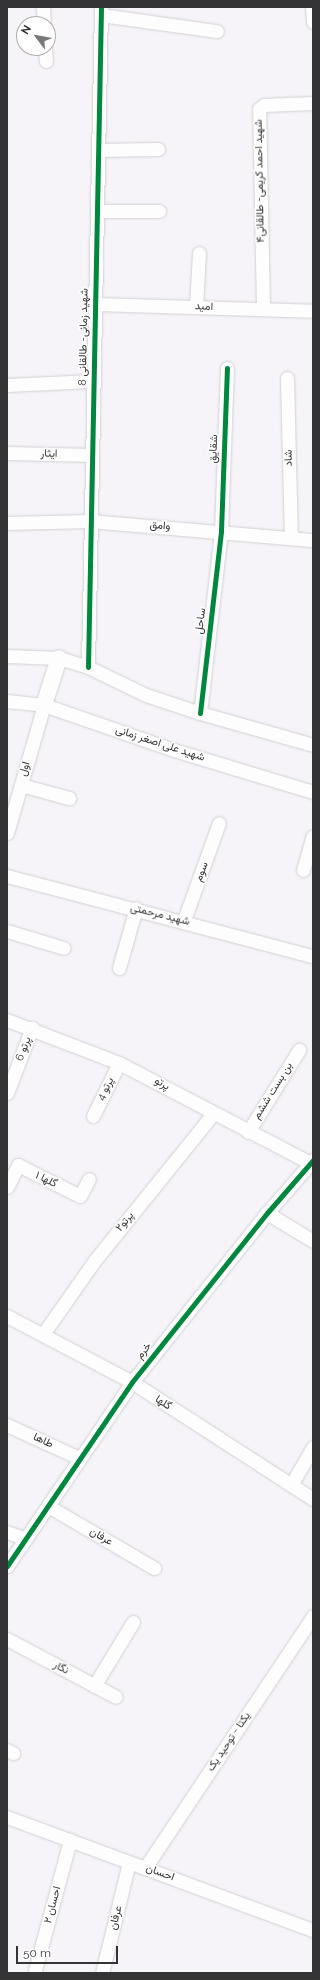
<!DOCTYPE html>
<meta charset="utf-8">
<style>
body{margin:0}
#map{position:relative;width:320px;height:1980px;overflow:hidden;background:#f6f4f8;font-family:Raleway,Vazirmatn,sans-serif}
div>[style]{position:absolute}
.roads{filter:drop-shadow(0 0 1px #d1d0d2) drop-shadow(0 0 1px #d1d0d2)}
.minor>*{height:13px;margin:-6.5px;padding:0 6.5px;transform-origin:6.5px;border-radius:6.5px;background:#fefdfe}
.tertiary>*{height:16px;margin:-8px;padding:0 8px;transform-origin:8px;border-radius:8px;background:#fefdfe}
.cycleway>*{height:5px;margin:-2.5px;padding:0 2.5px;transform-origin:2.5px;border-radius:2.5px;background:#00873e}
span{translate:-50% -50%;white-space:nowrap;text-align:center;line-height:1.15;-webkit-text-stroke:3px #fff;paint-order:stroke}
.street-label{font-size:11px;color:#343335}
.frame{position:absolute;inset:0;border:8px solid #343335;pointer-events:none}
.north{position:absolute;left:16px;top:16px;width:40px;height:40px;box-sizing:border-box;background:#fff;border:1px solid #aeadae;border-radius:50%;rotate:302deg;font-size:11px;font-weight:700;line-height:16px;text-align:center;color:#343335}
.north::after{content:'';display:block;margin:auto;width:14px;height:18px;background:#787779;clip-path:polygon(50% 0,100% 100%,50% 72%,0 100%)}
.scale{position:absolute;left:16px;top:1946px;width:102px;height:18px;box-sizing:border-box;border:2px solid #343335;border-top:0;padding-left:5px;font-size:12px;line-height:14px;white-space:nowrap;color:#343335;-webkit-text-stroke:3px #fff;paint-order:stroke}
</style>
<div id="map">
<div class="roads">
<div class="minor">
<i style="left:43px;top:7px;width:17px;rotate:87deg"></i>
<i style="left:312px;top:7px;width:15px;rotate:86deg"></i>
<i style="left:101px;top:15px;width:117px;rotate:7.9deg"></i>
<i style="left:45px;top:48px;width:13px;rotate:86deg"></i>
<i style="left:98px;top:150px;width:60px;rotate:-1deg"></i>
<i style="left:97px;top:211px;width:62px"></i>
<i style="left:95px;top:304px;width:218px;rotate:1.8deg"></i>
<i style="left:196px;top:307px;width:54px;rotate:-86.8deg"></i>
<i style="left:263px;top:309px;width:200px;rotate:-91.1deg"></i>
<i style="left:259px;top:109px;width:6px;rotate:-39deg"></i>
<i style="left:264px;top:105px;width:49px;rotate:-2.3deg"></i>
<i style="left:287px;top:378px;width:160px;rotate:88.6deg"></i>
<i style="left:7px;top:385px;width:86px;rotate:-2.7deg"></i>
<i style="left:7px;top:453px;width:85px;rotate:1.3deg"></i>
<i style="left:7px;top:523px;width:83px;rotate:-1.4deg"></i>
<i style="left:90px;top:521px;width:224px;rotate:4.9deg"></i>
<i style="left:7px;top:656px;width:52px;rotate:2.2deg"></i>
<i style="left:59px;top:658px;width:30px;rotate:17deg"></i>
<i style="left:88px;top:667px;width:64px;rotate:25.8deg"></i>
<i style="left:146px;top:695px;width:57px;rotate:18.4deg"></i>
<i style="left:200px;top:713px;width:117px;rotate:15.8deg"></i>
<i style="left:88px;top:667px;width:660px;rotate:-88.87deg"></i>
<i style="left:7px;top:701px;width:37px;rotate:6deg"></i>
<i style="left:44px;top:705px;width:138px;rotate:19.1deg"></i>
<i style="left:174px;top:750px;width:145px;rotate:16.8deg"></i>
<i style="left:200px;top:713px;width:183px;rotate:-83.4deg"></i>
<i style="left:221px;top:531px;width:163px;rotate:-87.9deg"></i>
<i style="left:21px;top:785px;width:50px;rotate:15.2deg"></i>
<i style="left:7px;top:833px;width:133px;rotate:-73.9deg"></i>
<i style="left:303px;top:870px;width:35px;rotate:-74deg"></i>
<i style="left:7px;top:876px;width:316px;rotate:14.7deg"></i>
<i style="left:184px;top:920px;width:103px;rotate:-70.2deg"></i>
<i style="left:7px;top:931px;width:59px;rotate:16.6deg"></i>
<i style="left:119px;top:968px;width:62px;rotate:-74.2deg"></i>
<i style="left:7px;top:1020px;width:120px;rotate:21deg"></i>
<i style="left:119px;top:1063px;width:216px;rotate:27.6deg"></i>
<i style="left:7px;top:1093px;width:70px;rotate:-69deg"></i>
<i style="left:93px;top:1116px;width:59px;rotate:-63.9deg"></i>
<i style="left:248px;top:1132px;width:97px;rotate:-58.1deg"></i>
<i style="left:7px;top:1187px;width:25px;rotate:-63deg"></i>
<i style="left:18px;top:1165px;width:69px;rotate:26.6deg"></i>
<i style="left:80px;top:1196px;width:19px;rotate:-62deg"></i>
<i style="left:267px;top:1213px;width:54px;rotate:31.3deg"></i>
<i style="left:7px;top:1316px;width:141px;rotate:27.8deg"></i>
<i style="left:132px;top:1382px;width:216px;rotate:32.9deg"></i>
<i style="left:43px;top:1334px;width:90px;rotate:-54.9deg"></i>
<i style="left:95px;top:1260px;width:188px;rotate:-51.1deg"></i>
<i style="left:7px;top:1425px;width:79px;rotate:24.6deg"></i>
<i style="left:291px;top:1485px;width:44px;rotate:-59.9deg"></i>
<i style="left:48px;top:1506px;width:123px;rotate:30.3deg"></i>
<i style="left:7px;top:1532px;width:20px;rotate:20deg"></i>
<i style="left:7px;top:1566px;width:222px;rotate:-55.8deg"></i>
<i style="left:132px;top:1382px;width:216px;rotate:-51.4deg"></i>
<i style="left:267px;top:1213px;width:70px;rotate:-49deg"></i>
<i style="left:7px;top:1639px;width:123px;rotate:28deg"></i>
<i style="left:94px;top:1686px;width:75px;rotate:-58.6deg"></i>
<i style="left:7px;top:1750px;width:7px;rotate:27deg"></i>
<i style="left:7px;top:1817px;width:326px;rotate:20.3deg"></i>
<i style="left:145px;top:1868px;width:303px;rotate:-56.3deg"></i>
<i style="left:35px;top:1970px;width:135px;rotate:-74.9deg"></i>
<i style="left:102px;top:1973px;width:114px;rotate:-76.3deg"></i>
</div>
<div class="tertiary">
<i style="left:44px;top:705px;width:49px;rotate:-72.3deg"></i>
</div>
</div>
<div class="cycleway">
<i style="left:88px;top:667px;width:660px;rotate:-88.87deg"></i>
<i style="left:200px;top:713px;width:183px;rotate:-83.4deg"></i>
<i style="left:221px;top:531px;width:163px;rotate:-87.9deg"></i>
<i style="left:7px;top:1566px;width:222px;rotate:-55.8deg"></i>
<i style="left:132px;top:1382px;width:216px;rotate:-51.4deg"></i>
<i style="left:267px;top:1213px;width:70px;rotate:-49deg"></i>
</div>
<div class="street-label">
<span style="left:260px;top:181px;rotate:-91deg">شهید احمد کریمی- طالقانی۴</span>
<span style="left:204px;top:307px;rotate:2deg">امید</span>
<span style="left:84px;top:337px;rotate:-89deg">شهید زمانی- طالقانی 8</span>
<span style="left:214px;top:449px;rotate:-88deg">شقایق</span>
<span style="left:49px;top:454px;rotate:1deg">ایثار</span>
<span style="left:289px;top:458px;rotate:-91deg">شاد</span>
<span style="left:160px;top:526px;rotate:4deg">وامق</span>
<span style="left:201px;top:621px;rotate:-83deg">ساحل</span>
<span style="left:160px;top:744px;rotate:18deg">شهید علی اصغر زمانی</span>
<span style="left:25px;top:769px;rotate:-74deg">اول</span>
<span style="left:202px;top:872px;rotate:-70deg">سوم</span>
<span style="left:160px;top:915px;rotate:14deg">شهید مرحمتی</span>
<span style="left:24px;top:1049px;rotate:-69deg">پرتو 6</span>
<span style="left:162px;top:1084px;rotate:30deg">پرتو</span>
<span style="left:106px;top:1089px;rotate:-64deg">پرتو 4</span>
<span style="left:273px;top:1091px;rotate:-58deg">بن بست ششم</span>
<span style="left:46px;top:1180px;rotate:26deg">گلها ۱</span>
<span style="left:125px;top:1222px;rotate:-51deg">پرتو۲</span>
<span style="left:144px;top:1351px;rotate:-51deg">خرم</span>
<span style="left:163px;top:1403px;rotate:33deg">گلها</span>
<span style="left:43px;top:1441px;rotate:25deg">طاها</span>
<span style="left:101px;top:1537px;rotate:30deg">عرفان</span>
<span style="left:61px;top:1668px;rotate:28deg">نگار</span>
<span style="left:229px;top:1742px;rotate:-56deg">یکتا - توحید یک</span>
<span style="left:160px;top:1873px;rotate:20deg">احسان</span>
<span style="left:53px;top:1905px;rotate:-75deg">احسان ۲</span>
<span style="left:116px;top:1918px;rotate:-76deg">عرفان</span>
</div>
<div class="frame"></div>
<div class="north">N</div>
<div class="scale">50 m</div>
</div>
